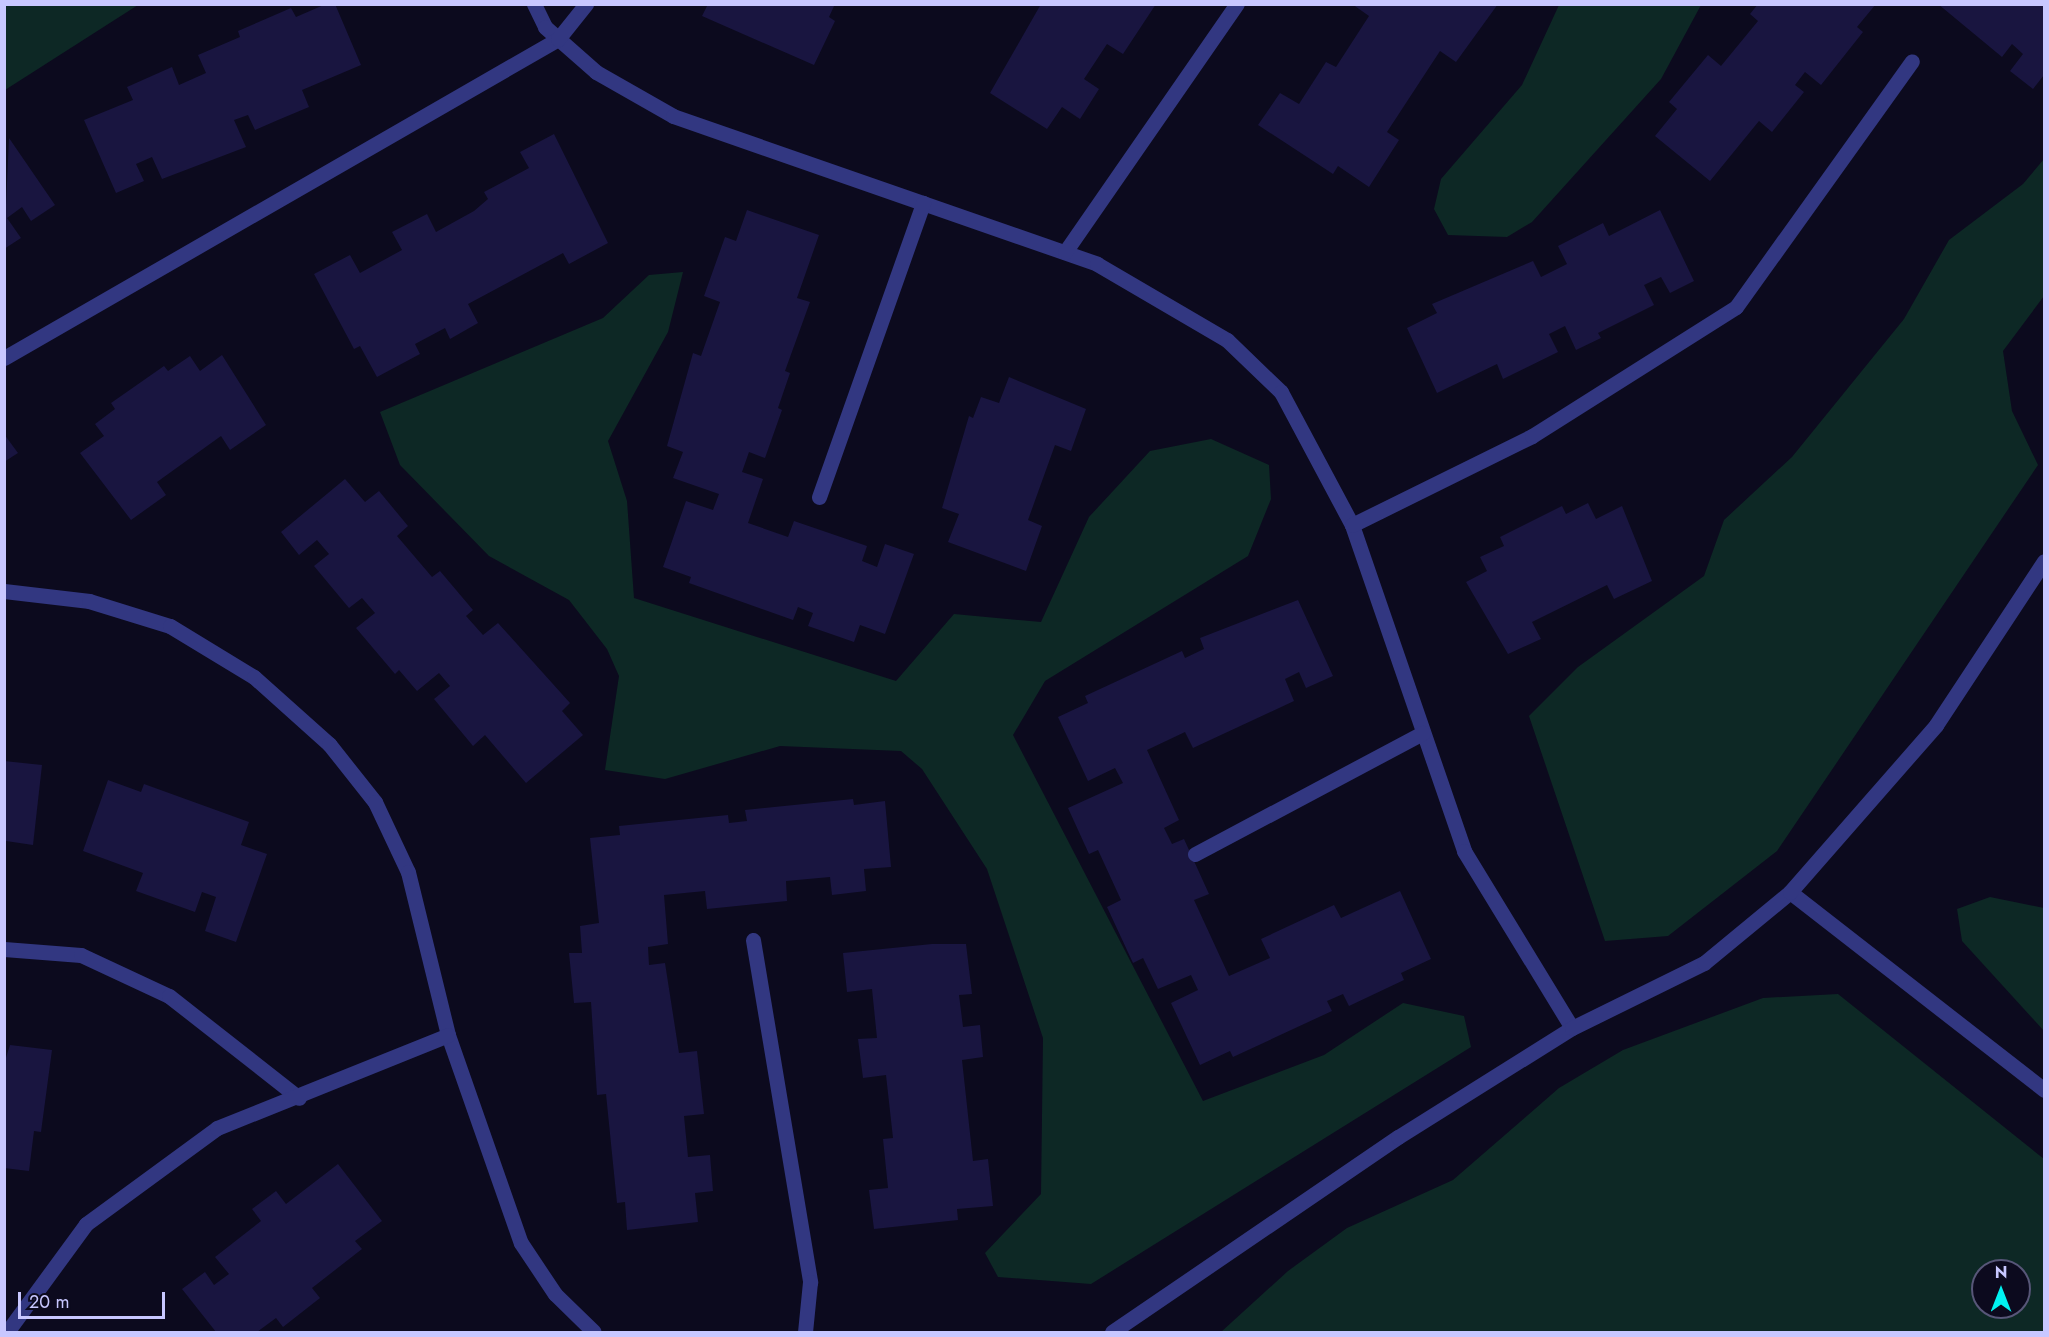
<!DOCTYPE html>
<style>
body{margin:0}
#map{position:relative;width:2049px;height:1337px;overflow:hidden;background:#0c0a1e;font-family:Jost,sans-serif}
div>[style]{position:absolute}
.green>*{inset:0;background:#0d2825}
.building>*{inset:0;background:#191540}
.street>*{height:15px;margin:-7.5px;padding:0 7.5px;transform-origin:7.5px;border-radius:7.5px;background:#323781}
span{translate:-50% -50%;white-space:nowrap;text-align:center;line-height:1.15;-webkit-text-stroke:4.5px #0c0a1e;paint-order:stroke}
.frame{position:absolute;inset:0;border:6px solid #c8c7ff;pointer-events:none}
.north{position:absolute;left:1971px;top:1259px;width:60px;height:60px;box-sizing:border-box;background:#0c0a1e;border:2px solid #575678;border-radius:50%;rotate:0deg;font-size:16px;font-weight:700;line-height:24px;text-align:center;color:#c8c7ff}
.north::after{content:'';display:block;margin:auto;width:21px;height:27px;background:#00f2f1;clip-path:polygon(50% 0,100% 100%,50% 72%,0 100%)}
.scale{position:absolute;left:18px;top:1292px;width:147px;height:27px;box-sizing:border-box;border:3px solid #c8c7ff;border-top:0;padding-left:8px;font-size:18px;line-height:21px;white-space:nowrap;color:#c8c7ff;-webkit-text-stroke:4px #0c0a1e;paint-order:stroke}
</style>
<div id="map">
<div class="green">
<i style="clip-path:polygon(5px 4px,138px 4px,138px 5px,5px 90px)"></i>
<i style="clip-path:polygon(1559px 5px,1701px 5px,1661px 79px,1532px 222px,1507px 237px,1448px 235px,1434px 209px,1441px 179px,1522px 85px)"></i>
<i style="clip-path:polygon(2044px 159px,2044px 296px,2003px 351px,2012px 411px,2038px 465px,1777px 851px,1668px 936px,1605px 941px,1529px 716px,1578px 667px,1704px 576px,1724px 520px,1792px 457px,1904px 319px,1949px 240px,2023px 184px)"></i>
<i style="clip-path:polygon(683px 272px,668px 332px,608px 441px,627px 501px,634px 598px,896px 681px,954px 614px,1041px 622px,1089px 517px,1150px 451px,1211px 439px,1269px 465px,1271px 499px,1248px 556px,1045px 681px,1013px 735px,1203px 1101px,1324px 1055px,1403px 1003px,1464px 1016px,1471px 1047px,1091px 1284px,998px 1277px,985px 1253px,1041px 1194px,1043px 1038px,987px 869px,922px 769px,901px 751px,780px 746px,665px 779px,605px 770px,619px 676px,607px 649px,569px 600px,489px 556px,400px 465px,380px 412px,603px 318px,649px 275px)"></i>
<i style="clip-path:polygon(1990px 897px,2044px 908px,2044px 1031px,1962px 941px,1957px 909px)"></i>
<i style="clip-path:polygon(evenodd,1838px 994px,2044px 1159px,2044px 1332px,1221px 1332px,1288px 1271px,1347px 1228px,1453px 1180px,1559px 1088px,1623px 1050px,1763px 998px,1838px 994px,1983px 1271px,2019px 1271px,2019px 1307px,1983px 1307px,1983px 1271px)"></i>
</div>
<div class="building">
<i style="clip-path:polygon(326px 4px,335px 4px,361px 65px,302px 90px,309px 107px,278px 120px,255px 130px,248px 115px,234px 120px,246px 147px,162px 179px,152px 157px,136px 164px,144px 181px,116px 193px,84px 120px,133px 100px,127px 87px,172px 67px,179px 85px,206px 73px,198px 55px,240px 37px,238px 31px,291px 8px,296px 17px)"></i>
<i style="clip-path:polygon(708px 4px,835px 4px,829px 17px,835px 21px,814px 65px,702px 16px)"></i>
<i style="clip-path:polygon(1041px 4px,1156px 4px,1123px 54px,1107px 44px,1084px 79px,1099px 89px,1080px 119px,1062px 107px,1047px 129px,990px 93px)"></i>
<i style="clip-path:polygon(1352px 4px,1498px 4px,1456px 62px,1440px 51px,1387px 132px,1399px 140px,1369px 187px,1338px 166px,1333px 174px,1258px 125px,1280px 93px,1299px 104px,1326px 62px,1336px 67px,1369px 16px)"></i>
<i style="clip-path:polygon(1758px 4px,1876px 4px,1857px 27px,1863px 32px,1821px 85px,1805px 72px,1795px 85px,1804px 92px,1772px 132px,1759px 121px,1710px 181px,1655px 136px,1677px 109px,1669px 102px,1708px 55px,1721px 66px,1758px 21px,1750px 14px)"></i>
<i style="clip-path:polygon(1938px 4px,2044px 4px,2044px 75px,2033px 89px,2010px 71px,2023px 54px,2012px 44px,2002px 57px)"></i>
<i style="clip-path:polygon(554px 134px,608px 243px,569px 264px,563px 253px,468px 304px,478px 323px,450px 339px,445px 328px,415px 344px,420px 354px,377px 377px,360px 346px,354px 349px,314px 274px,350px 255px,360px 273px,402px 250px,392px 232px,427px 214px,436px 232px,474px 211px,488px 199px,484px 192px,529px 168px,520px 152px)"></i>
<i style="clip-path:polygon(9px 138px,55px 205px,31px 221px,22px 207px,7px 218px,21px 238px,4px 249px)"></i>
<i style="clip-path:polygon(747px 210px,819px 235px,797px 298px,810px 302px,785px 371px,790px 373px,778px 408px,782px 410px,765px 458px,749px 452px,742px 472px,763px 479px,748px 523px,788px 537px,794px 521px,867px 546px,862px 561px,877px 567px,885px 544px,914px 554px,885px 634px,860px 625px,854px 642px,808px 626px,813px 613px,798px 607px,793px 620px,689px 583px,691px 577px,663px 567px,686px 501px,713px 510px,719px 494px,673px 478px,683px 452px,667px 446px,693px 353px,701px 356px,720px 302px,704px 296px,725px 237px,736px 241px)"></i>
<i style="clip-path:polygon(1660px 210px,1694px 281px,1670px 293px,1661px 277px,1644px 285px,1654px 305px,1598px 333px,1601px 338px,1576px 350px,1565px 326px,1549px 334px,1558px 352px,1503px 379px,1497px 364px,1437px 393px,1407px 328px,1437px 313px,1432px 304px,1533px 261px,1541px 277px,1567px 264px,1558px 246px,1603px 223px,1609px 236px)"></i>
<i style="clip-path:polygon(222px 355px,266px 425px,230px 450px,221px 436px,157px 482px,166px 495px,131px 520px,80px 453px,104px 436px,95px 424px,115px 409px,111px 403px,164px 366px,168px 371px,190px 356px,200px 371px)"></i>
<i style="clip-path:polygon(1009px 377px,1086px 409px,1071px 451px,1055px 445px,1028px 520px,1042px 526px,1026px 571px,948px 542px,959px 514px,942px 508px,969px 416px,973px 418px,981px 397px,999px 403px)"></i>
<i style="clip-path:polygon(4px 434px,18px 453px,4px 462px)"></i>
<i style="clip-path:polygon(345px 479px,365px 502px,379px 491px,408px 526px,397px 536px,432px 577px,440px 571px,473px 610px,466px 616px,483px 635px,498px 623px,570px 703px,562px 711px,583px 735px,526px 783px,485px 735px,473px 746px,434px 699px,450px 686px,439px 673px,417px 691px,399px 670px,395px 674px,356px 628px,375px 613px,362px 598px,349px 608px,314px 566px,329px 554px,317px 540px,299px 555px,281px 532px)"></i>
<i style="clip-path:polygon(1588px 503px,1596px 519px,1622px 506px,1652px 581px,1614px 599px,1607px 585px,1532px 622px,1541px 639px,1508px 654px,1466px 582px,1487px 571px,1480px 557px,1504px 546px,1500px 537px,1562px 506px,1566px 514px)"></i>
<i style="clip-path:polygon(1298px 600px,1333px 676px,1306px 688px,1299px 672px,1285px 679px,1294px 701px,1193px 748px,1185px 732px,1147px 750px,1179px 820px,1164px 828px,1172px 844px,1184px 839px,1209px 894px,1194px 900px,1229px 976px,1270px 958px,1261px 939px,1334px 905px,1341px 918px,1400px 891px,1431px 959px,1401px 973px,1404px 980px,1349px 1006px,1343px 994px,1327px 1001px,1332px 1011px,1233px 1057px,1230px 1051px,1200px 1065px,1171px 1003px,1198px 990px,1191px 975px,1158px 989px,1143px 958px,1133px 963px,1107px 907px,1121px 900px,1098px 850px,1089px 854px,1068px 808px,1123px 783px,1115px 768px,1088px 781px,1058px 717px,1088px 703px,1085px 696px,1182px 651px,1185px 658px,1204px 649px,1200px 638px)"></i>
<i style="clip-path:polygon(4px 761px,42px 765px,33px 845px,6px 841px)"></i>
<i style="clip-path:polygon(108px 780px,141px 792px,144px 784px,249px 822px,241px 845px,267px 854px,236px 942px,205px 931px,216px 897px,202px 892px,195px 912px,136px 891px,143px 873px,83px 851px)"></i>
<i style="clip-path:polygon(853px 799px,854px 805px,885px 801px,891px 867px,864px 869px,866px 891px,832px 895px,830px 877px,786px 881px,787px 901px,707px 909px,705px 891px,664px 895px,668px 944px,648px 947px,649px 965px,665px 963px,679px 1053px,697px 1051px,704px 1114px,684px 1116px,688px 1157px,710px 1155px,713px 1191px,695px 1193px,698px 1222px,627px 1230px,625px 1202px,617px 1203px,606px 1094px,597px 1095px,591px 1002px,574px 1003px,569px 953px,582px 953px,580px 926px,599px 923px,590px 838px,620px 835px,619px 826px,728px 815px,729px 823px,747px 821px,745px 810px)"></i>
<i style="clip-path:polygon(932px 944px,966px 944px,972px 994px,959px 995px,963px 1027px,980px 1025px,983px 1057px,962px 1060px,973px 1161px,988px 1159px,993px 1206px,957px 1209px,958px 1220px,874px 1229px,869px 1190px,888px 1188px,883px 1139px,893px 1138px,886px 1075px,863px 1078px,858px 1039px,877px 1038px,872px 989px,847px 992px,843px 953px)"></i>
<i style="clip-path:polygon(10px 1045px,52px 1050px,41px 1132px,34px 1131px,29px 1171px,4px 1168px,4px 1064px)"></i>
<i style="clip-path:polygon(338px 1164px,382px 1221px,355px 1241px,362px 1249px,312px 1288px,320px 1298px,283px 1327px,276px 1318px,257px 1332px,216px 1332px,182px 1289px,205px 1272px,214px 1285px,229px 1274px,215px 1257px,261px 1221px,252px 1209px,276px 1191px,286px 1204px)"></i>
</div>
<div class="street">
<i style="left:534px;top:4px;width:25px;rotate:64deg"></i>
<i style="left:545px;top:27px;width:68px;rotate:41.4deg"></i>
<i style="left:596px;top:72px;width:89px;rotate:29.7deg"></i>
<i style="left:673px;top:116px;width:449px;rotate:19.2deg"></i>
<i style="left:1097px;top:264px;width:151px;rotate:30.3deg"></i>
<i style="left:1227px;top:340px;width:75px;rotate:43.9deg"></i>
<i style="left:1281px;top:392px;width:151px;rotate:61.9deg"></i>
<i style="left:1352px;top:525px;width:345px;rotate:71deg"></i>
<i style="left:1464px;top:851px;width:207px;rotate:58.6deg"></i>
<i style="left:1065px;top:252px;width:302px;rotate:-55.3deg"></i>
<i style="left:4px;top:358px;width:639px;rotate:-29.93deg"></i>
<i style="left:558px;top:39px;width:45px;rotate:-51.3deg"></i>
<i style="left:819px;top:497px;width:312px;rotate:-70.5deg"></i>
<i style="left:1352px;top:525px;width:201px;rotate:-26.3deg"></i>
<i style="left:1532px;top:436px;width:241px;rotate:-32.3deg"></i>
<i style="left:1736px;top:307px;width:302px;rotate:-54.4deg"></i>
<i style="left:4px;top:591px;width:86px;rotate:6.7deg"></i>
<i style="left:89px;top:601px;width:85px;rotate:17.2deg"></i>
<i style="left:170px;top:626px;width:98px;rotate:31.3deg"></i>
<i style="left:254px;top:677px;width:101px;rotate:41.8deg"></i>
<i style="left:329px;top:744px;width:74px;rotate:51.6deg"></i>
<i style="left:375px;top:802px;width:77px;rotate:64.8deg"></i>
<i style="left:408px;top:872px;width:168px;rotate:76.2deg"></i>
<i style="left:448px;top:1035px;width:220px;rotate:70.7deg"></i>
<i style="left:521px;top:1243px;width:61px;rotate:56.3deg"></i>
<i style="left:555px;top:1294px;width:54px;rotate:44.3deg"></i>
<i style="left:1195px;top:854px;width:258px;rotate:-28deg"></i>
<i style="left:1790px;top:892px;width:322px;rotate:37.9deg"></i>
<i style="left:753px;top:940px;width:347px;rotate:80.5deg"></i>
<i style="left:810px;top:1282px;width:50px;rotate:95.7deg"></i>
<i style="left:4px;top:949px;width:77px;rotate:4.5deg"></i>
<i style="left:81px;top:955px;width:97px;rotate:25deg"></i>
<i style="left:169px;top:996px;width:165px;rotate:38.1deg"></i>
<i style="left:7px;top:1332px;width:134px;rotate:-53.8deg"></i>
<i style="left:86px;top:1224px;width:162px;rotate:-36.2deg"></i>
<i style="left:217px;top:1128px;width:249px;rotate:-21.9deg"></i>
<i style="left:1112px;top:1332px;width:346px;rotate:-34.3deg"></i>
<i style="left:1398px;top:1137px;width:205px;rotate:-32.1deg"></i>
<i style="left:1572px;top:1028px;width:147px;rotate:-26.2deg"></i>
<i style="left:1704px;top:963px;width:112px;rotate:-39.5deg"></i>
<i style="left:1790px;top:892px;width:222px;rotate:-48.8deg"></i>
<i style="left:1936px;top:725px;width:196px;rotate:-56.6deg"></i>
</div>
<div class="frame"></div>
<div class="north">N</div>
<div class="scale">20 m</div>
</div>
